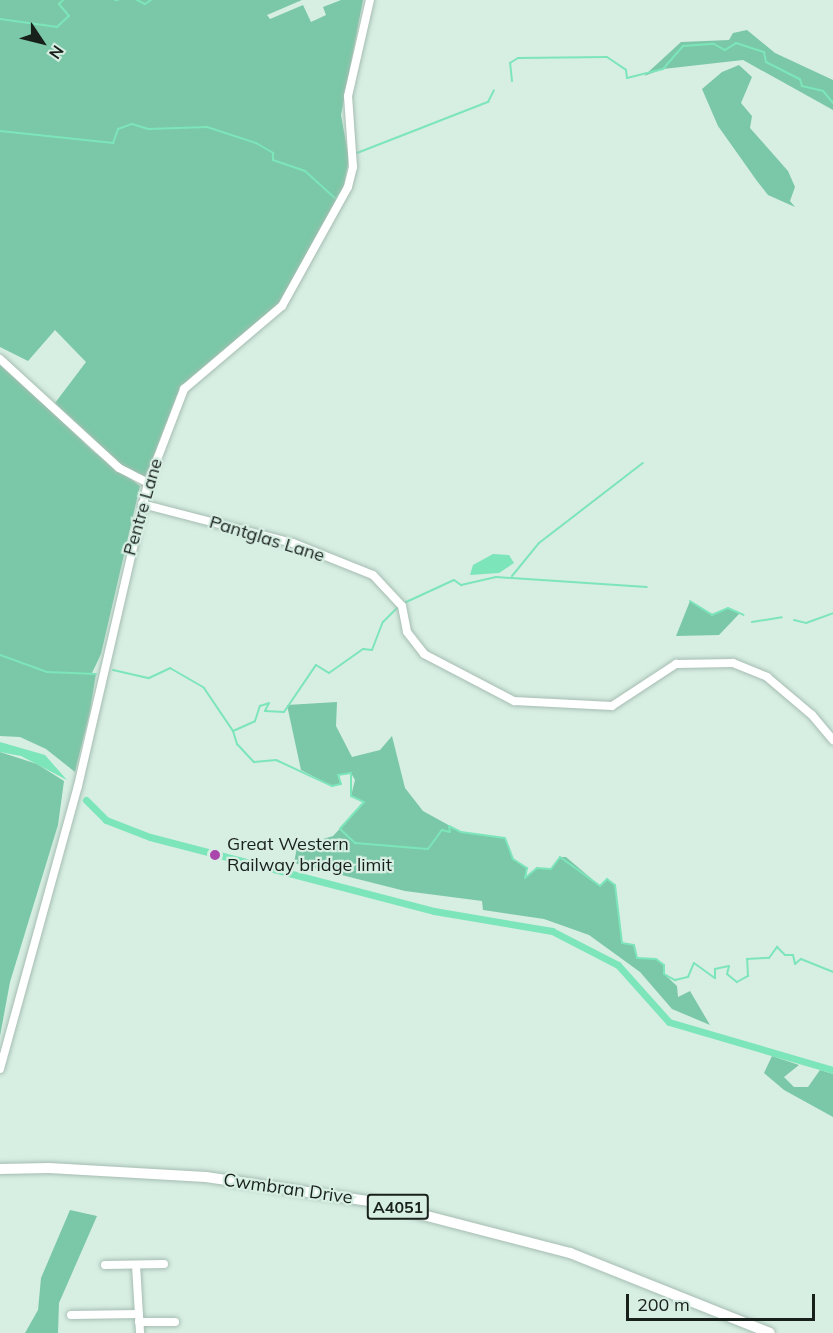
<!DOCTYPE html>
<style>
body{margin:0}
#map{position:relative;width:833px;height:1333px;overflow:hidden;background:#d7eee3;font-family:Mulish,sans-serif}
div>[style]{position:absolute}
.green>*{inset:0;background:#7ac8a7}
.water>*{inset:0;background:#7de5ba}
.stream>*{height:2px;margin:-1px;padding:0 1px;transform-origin:1px;border-radius:1px;background:#7de5ba}
.canal>*{height:7px;margin:-3.5px;padding:0 3.5px;transform-origin:3.5px;border-radius:3.5px;background:#7de5ba}
.roads{filter:drop-shadow(0 0 2px #a6bdb2) drop-shadow(0 0 2px #a6bdb2)}
.minor>*{height:8px;margin:-4px;padding:0 4px;transform-origin:4px;border-radius:4px;background:#fff}
.major>*{height:10px;margin:-5px;padding:0 5px;transform-origin:5px;border-radius:5px;background:#fff}
.dots>*{width:16px;height:16px;translate:-50% -50%;box-sizing:border-box;border:3px solid #d7eee3;border-radius:50%}
span{translate:-50% -50%;white-space:nowrap;text-align:center;line-height:1.15;-webkit-text-stroke:4.5px #d7eee3;paint-order:stroke}
.shield-label span{padding:2px 4px;background:#d7eee3;border:2px solid;border-radius:4px;-webkit-text-stroke-width:0}
.shield-label{font-size:16px;color:#18201c;font-weight:700}
.street-label{font-size:18px;color:#18201c}
.poi-label{font-size:18px;color:#18201c}
.left{translate:0 -50%;text-align:left}
.north{position:absolute;left:12px;top:12px;width:60px;height:60px;-webkit-text-stroke:4px #d7eee3;paint-order:stroke;rotate:125deg;font-size:16px;font-weight:700;line-height:24px;text-align:center;color:#18201c}
.north::after{content:'';display:block;margin:auto;width:21px;height:27px;background:#18201c;clip-path:polygon(50% 0,100% 100%,50% 72%,0 100%)}
.scale{position:absolute;left:626px;top:1294px;width:189px;height:27px;box-sizing:border-box;border:3px solid #18201c;border-top:0;padding-left:8px;font-size:18px;line-height:21px;white-space:nowrap;color:#18201c;-webkit-text-stroke:4px #d7eee3;paint-order:stroke}
</style>
<div id="map">
<div class="green">
<i style="clip-path:polygon(0 0,302px 0,267px 15px,270px 19px,303px 5px,311px 22px,326px 15px,323px 7px,341px 0,363px 0,341px 115px,349px 159px,343px 189px,279px 303px,177px 395px,145px 478px,125px 468px,55px 403px,86px 362px,55px 330px,28px 361px,0 347px)"></i>
<i style="clip-path:polygon(747px 30px,775px 53px,833px 80px,833px 110px,743px 60px,663px 69px,644px 76px,681px 42px,729px 40px,733px 33px)"></i>
<i style="clip-path:polygon(739px 65px,752px 77px,741px 103px,752px 116px,750px 128px,788px 171px,795px 187px,790px 201px,795px 207px,768px 195px,757px 181px,718px 126px,702px 89px,722px 72px)"></i>
<i style="clip-path:polygon(0 363px,94px 452px,140px 486px,101px 654px,92px 673px,96px 674px,90px 711px,75px 772px,46px 749px,20px 737px,0 736px)"></i>
<i style="clip-path:polygon(690px 601px,712px 614px,728px 608px,740px 613px,719px 635px,676px 636px)"></i>
<i style="clip-path:polygon(337px 702px,336px 726px,352px 757px,380px 750px,392px 736px,405px 788px,423px 811px,461px 832px,505px 838px,513px 859px,527px 868px,526px 877px,537px 868px,551px 869px,560px 857px,566px 857px,600px 886px,607px 879px,615px 885px,622px 943px,634px 945px,637px 958px,656px 959px,664px 965px,664px 974px,677px 986px,678px 997px,690px 991px,710px 1025px,672px 1009px,640px 972px,589px 935px,544px 919px,483px 910px,482px 901px,405px 891px,294px 863px,297px 847px,333px 836px,364px 803px,351px 796px,355px 780px,351px 773px,339px 775px,341px 784px,332px 786px,301px 770px,287px 705px)"></i>
<i style="clip-path:polygon(0 752px,37px 764px,64px 781px,58px 825px,10px 982px,0 1036px)"></i>
<i style="clip-path:polygon(772px 1056px,799px 1065px,784px 1077px,794px 1087px,808px 1087px,820px 1070px,833px 1074px,833px 1117px,784px 1090px,764px 1073px)"></i>
<i style="clip-path:polygon(70px 1210px,97px 1216px,59px 1303px,58px 1333px,25px 1333px,38px 1310px,41px 1278px)"></i>
</div>
<div class="water">
<i style="clip-path:polygon(493px 554px,509px 555px,514px 563px,499px 573px,470px 575px,473px 565px)"></i>
<i style="clip-path:polygon(0 742px,45px 755px,67px 780px,21px 756px,0 752px)"></i>
</div>
<div class="stream">
<i style="left:115px;top:0;width:3px"></i>
<i style="left:137px;top:0;width:9px;rotate:27deg"></i>
<i style="left:145px;top:4px;width:7px;rotate:-34deg"></i>
<i style="left:0;top:19px;width:58px;rotate:8deg"></i>
<i style="left:57px;top:27px;width:16px;rotate:-43deg"></i>
<i style="left:69px;top:16px;width:16px;rotate:-130deg"></i>
<i style="left:59px;top:4px;width:6px;rotate:-45deg"></i>
<i style="left:512px;top:81px;width:18px;rotate:-96deg"></i>
<i style="left:510px;top:63px;width:9px;rotate:-32deg"></i>
<i style="left:518px;top:58px;width:89px;rotate:-0.6deg"></i>
<i style="left:607px;top:57px;width:23px;rotate:34deg"></i>
<i style="left:626px;top:70px;width:8px;rotate:83deg"></i>
<i style="left:627px;top:78px;width:37px;rotate:-14deg"></i>
<i style="left:663px;top:69px;width:30px;rotate:-49deg"></i>
<i style="left:683px;top:46px;width:31px;rotate:-4deg"></i>
<i style="left:714px;top:44px;width:13px;rotate:29deg"></i>
<i style="left:725px;top:50px;width:13px;rotate:-32deg"></i>
<i style="left:736px;top:43px;width:29px;rotate:18deg"></i>
<i style="left:764px;top:52px;width:10px;rotate:79deg"></i>
<i style="left:766px;top:62px;width:38px;rotate:27deg"></i>
<i style="left:800px;top:79px;width:7px;rotate:74deg"></i>
<i style="left:802px;top:86px;width:22px;rotate:13deg"></i>
<i style="left:823px;top:91px;width:16px;rotate:50deg"></i>
<i style="left:0;top:131px;width:114px;rotate:6.1deg"></i>
<i style="left:113px;top:143px;width:15px;rotate:-70deg"></i>
<i style="left:118px;top:129px;width:15px;rotate:-20deg"></i>
<i style="left:132px;top:124px;width:17px;rotate:17deg"></i>
<i style="left:148px;top:129px;width:59px;rotate:-1.9deg"></i>
<i style="left:207px;top:127px;width:52px;rotate:18.1deg"></i>
<i style="left:256px;top:143px;width:20px;rotate:30deg"></i>
<i style="left:273px;top:153px;width:7px;rotate:90deg"></i>
<i style="left:273px;top:160px;width:34px;rotate:19deg"></i>
<i style="left:305px;top:171px;width:42px;rotate:42.1deg"></i>
<i style="left:336px;top:199px;width:7px;rotate:-56deg"></i>
<i style="left:357px;top:153px;width:141px;rotate:-21.3deg"></i>
<i style="left:488px;top:102px;width:13px;rotate:-63deg"></i>
<i style="left:512px;top:576px;width:43px;rotate:-50.7deg"></i>
<i style="left:539px;top:543px;width:131px;rotate:-37.6deg"></i>
<i style="left:690px;top:601px;width:26px;rotate:32deg"></i>
<i style="left:712px;top:615px;width:17px;rotate:-24deg"></i>
<i style="left:728px;top:608px;width:17px;rotate:24deg"></i>
<i style="left:404px;top:603px;width:55px;rotate:-24.7deg"></i>
<i style="left:454px;top:580px;width:9px;rotate:36deg"></i>
<i style="left:461px;top:585px;width:36px;rotate:-13deg"></i>
<i style="left:496px;top:577px;width:151px;rotate:3.8deg"></i>
<i style="left:794px;top:620px;width:12px;rotate:14deg"></i>
<i style="left:806px;top:623px;width:29px;rotate:-20deg"></i>
<i style="left:752px;top:622px;width:30px;rotate:-9deg"></i>
<i style="left:0;top:655px;width:50px;rotate:19.9deg"></i>
<i style="left:47px;top:672px;width:49px;rotate:2.3deg"></i>
<i style="left:113px;top:670px;width:37px;rotate:13deg"></i>
<i style="left:149px;top:678px;width:23px;rotate:-25deg"></i>
<i style="left:170px;top:668px;width:39px;rotate:30deg"></i>
<i style="left:204px;top:688px;width:52px;rotate:56deg"></i>
<i style="left:233px;top:731px;width:24px;rotate:-24deg"></i>
<i style="left:255px;top:721px;width:16px;rotate:-72deg"></i>
<i style="left:260px;top:706px;width:9px;rotate:-18deg"></i>
<i style="left:269px;top:703px;width:9px;rotate:117deg"></i>
<i style="left:265px;top:711px;width:19px;rotate:3deg"></i>
<i style="left:284px;top:712px;width:57px;rotate:-55.8deg"></i>
<i style="left:316px;top:665px;width:15px;rotate:32deg"></i>
<i style="left:329px;top:673px;width:42px;rotate:-35.2deg"></i>
<i style="left:363px;top:649px;width:9px;rotate:6deg"></i>
<i style="left:372px;top:650px;width:30px;rotate:-69deg"></i>
<i style="left:383px;top:622px;width:23px;rotate:-45deg"></i>
<i style="left:233px;top:731px;width:14px;rotate:73deg"></i>
<i style="left:237px;top:744px;width:25px;rotate:47deg"></i>
<i style="left:254px;top:762px;width:22px;rotate:-5deg"></i>
<i style="left:276px;top:760px;width:62px;rotate:24.9deg"></i>
<i style="left:332px;top:786px;width:9px;rotate:-13deg"></i>
<i style="left:341px;top:784px;width:9px;rotate:-108deg"></i>
<i style="left:338px;top:775px;width:13px;rotate:-9deg"></i>
<i style="left:351px;top:773px;width:23px;rotate:90deg"></i>
<i style="left:351px;top:796px;width:14px;rotate:25deg"></i>
<i style="left:364px;top:802px;width:36px;rotate:132deg"></i>
<i style="left:340px;top:829px;width:21px;rotate:43deg"></i>
<i style="left:355px;top:843px;width:73px;rotate:4.7deg"></i>
<i style="left:428px;top:849px;width:24px;rotate:-54deg"></i>
<i style="left:442px;top:830px;width:8px;rotate:14deg"></i>
<i style="left:450px;top:832px;width:6px;rotate:-99deg"></i>
<i style="left:449px;top:826px;width:13px;rotate:27deg"></i>
<i style="left:461px;top:832px;width:44px;rotate:7.8deg"></i>
<i style="left:505px;top:838px;width:22px;rotate:69deg"></i>
<i style="left:513px;top:859px;width:17px;rotate:33deg"></i>
<i style="left:527px;top:868px;width:10px;rotate:101deg"></i>
<i style="left:525px;top:878px;width:16px;rotate:-40deg"></i>
<i style="left:537px;top:868px;width:14px;rotate:4deg"></i>
<i style="left:551px;top:869px;width:15px;rotate:-53deg"></i>
<i style="left:560px;top:857px;width:49px;rotate:35.9deg"></i>
<i style="left:600px;top:886px;width:10px;rotate:-45deg"></i>
<i style="left:607px;top:879px;width:10px;rotate:37deg"></i>
<i style="left:615px;top:885px;width:58px;rotate:83.1deg"></i>
<i style="left:622px;top:943px;width:12px;rotate:9deg"></i>
<i style="left:634px;top:945px;width:13px;rotate:77deg"></i>
<i style="left:637px;top:958px;width:19px;rotate:3deg"></i>
<i style="left:656px;top:959px;width:10px;rotate:37deg"></i>
<i style="left:664px;top:965px;width:9px;rotate:90deg"></i>
<i style="left:664px;top:974px;width:13px;rotate:29deg"></i>
<i style="left:675px;top:980px;width:13px;rotate:-13deg"></i>
<i style="left:688px;top:977px;width:15px;rotate:-67deg"></i>
<i style="left:694px;top:963px;width:26px;rotate:36deg"></i>
<i style="left:715px;top:978px;width:9px;rotate:-90deg"></i>
<i style="left:715px;top:969px;width:14px;rotate:-12deg"></i>
<i style="left:729px;top:966px;width:8px;rotate:104deg"></i>
<i style="left:727px;top:974px;width:13px;rotate:39deg"></i>
<i style="left:737px;top:982px;width:13px;rotate:-29deg"></i>
<i style="left:748px;top:976px;width:17px;rotate:-93deg"></i>
<i style="left:747px;top:959px;width:22px;rotate:-3deg"></i>
<i style="left:769px;top:958px;width:14px;rotate:-54deg"></i>
<i style="left:777px;top:947px;width:11px;rotate:45deg"></i>
<i style="left:785px;top:955px;width:8px"></i>
<i style="left:793px;top:955px;width:9px;rotate:77deg"></i>
<i style="left:795px;top:964px;width:8px;rotate:-40deg"></i>
<i style="left:801px;top:959px;width:35px;rotate:22deg"></i>
</div>
<div class="canal">
<i style="left:86px;top:800px;width:28px;rotate:45deg"></i>
<i style="left:106px;top:820px;width:47px;rotate:21.1deg"></i>
<i style="left:150px;top:837px;width:293px;rotate:14.6deg"></i>
<i style="left:434px;top:911px;width:120px;rotate:9.6deg"></i>
<i style="left:552px;top:931px;width:74px;rotate:27.3deg"></i>
<i style="left:618px;top:965px;width:76px;rotate:48.2deg"></i>
<i style="left:669px;top:1022px;width:171px;rotate:16.3deg"></i>
</div>
<div class="roads">
<div class="minor">
<i style="left:0;top:359px;width:161px;rotate:42.5deg"></i>
<i style="left:119px;top:468px;width:33px;rotate:27deg"></i>
<i style="left:142px;top:504px;width:156px;rotate:14.5deg"></i>
<i style="left:293px;top:543px;width:86px;rotate:21.8deg"></i>
<i style="left:373px;top:575px;width:42px;rotate:46.9deg"></i>
<i style="left:402px;top:606px;width:26px;rotate:79deg"></i>
<i style="left:407px;top:632px;width:28px;rotate:52deg"></i>
<i style="left:424px;top:654px;width:102px;rotate:27.6deg"></i>
<i style="left:514px;top:701px;width:98px;rotate:2.9deg"></i>
<i style="left:612px;top:706px;width:77px;rotate:-33.3deg"></i>
<i style="left:676px;top:664px;width:57px;rotate:-1deg"></i>
<i style="left:733px;top:663px;width:37px;rotate:22deg"></i>
<i style="left:767px;top:677px;width:59px;rotate:40.2deg"></i>
<i style="left:812px;top:715px;width:33px;rotate:50deg"></i>
<i style="left:0;top:1069px;width:294px;rotate:-74.6deg"></i>
<i style="left:78px;top:786px;width:311px;rotate:-77deg"></i>
<i style="left:148px;top:483px;width:101px;rotate:-69deg"></i>
<i style="left:184px;top:389px;width:128px;rotate:-40.3deg"></i>
<i style="left:282px;top:306px;width:136px;rotate:-61deg"></i>
<i style="left:348px;top:187px;width:21px;rotate:-76deg"></i>
<i style="left:353px;top:167px;width:71px;rotate:-94deg"></i>
<i style="left:348px;top:96px;width:98px;rotate:-77.1deg"></i>
<i style="left:105px;top:1265px;width:59px;rotate:-1deg"></i>
<i style="left:136px;top:1265px;width:68px;rotate:86.6deg"></i>
<i style="left:71px;top:1315px;width:68px;rotate:-0.8deg"></i>
<i style="left:139px;top:1322px;width:36px"></i>
</div>
<div class="major">
<i style="left:0;top:1169px;width:49px;rotate:-1.2deg"></i>
<i style="left:49px;top:1168px;width:157px;rotate:3.3deg"></i>
<i style="left:206px;top:1177px;width:165px;rotate:8.4deg"></i>
<i style="left:369px;top:1201px;width:208px;rotate:14.5deg"></i>
<i style="left:570px;top:1253px;width:215px;rotate:21.8deg"></i>
</div>
</div>
<div class="dots">
<i style="left:215px;top:855px;background:#ab47ac"></i>
</div>
<div class="shield-label">
<span style="left:398px;top:1207px">A4051</span>
</div>
<div class="street-label">
<span style="left:143px;top:507px;rotate:-74deg">Pentre Lane</span>
<span style="left:267px;top:539px;rotate:17deg">Pantglas Lane</span>
<span style="left:288px;top:1189px;rotate:8deg">Cwmbran Drive</span>
</div>
<div class="poi-label">
<span class="left" style="left:227px;top:855px">Great Western<br>Railway bridge limit</span>
</div>
<div class="north">N</div>
<div class="scale">200 m</div>
</div>
